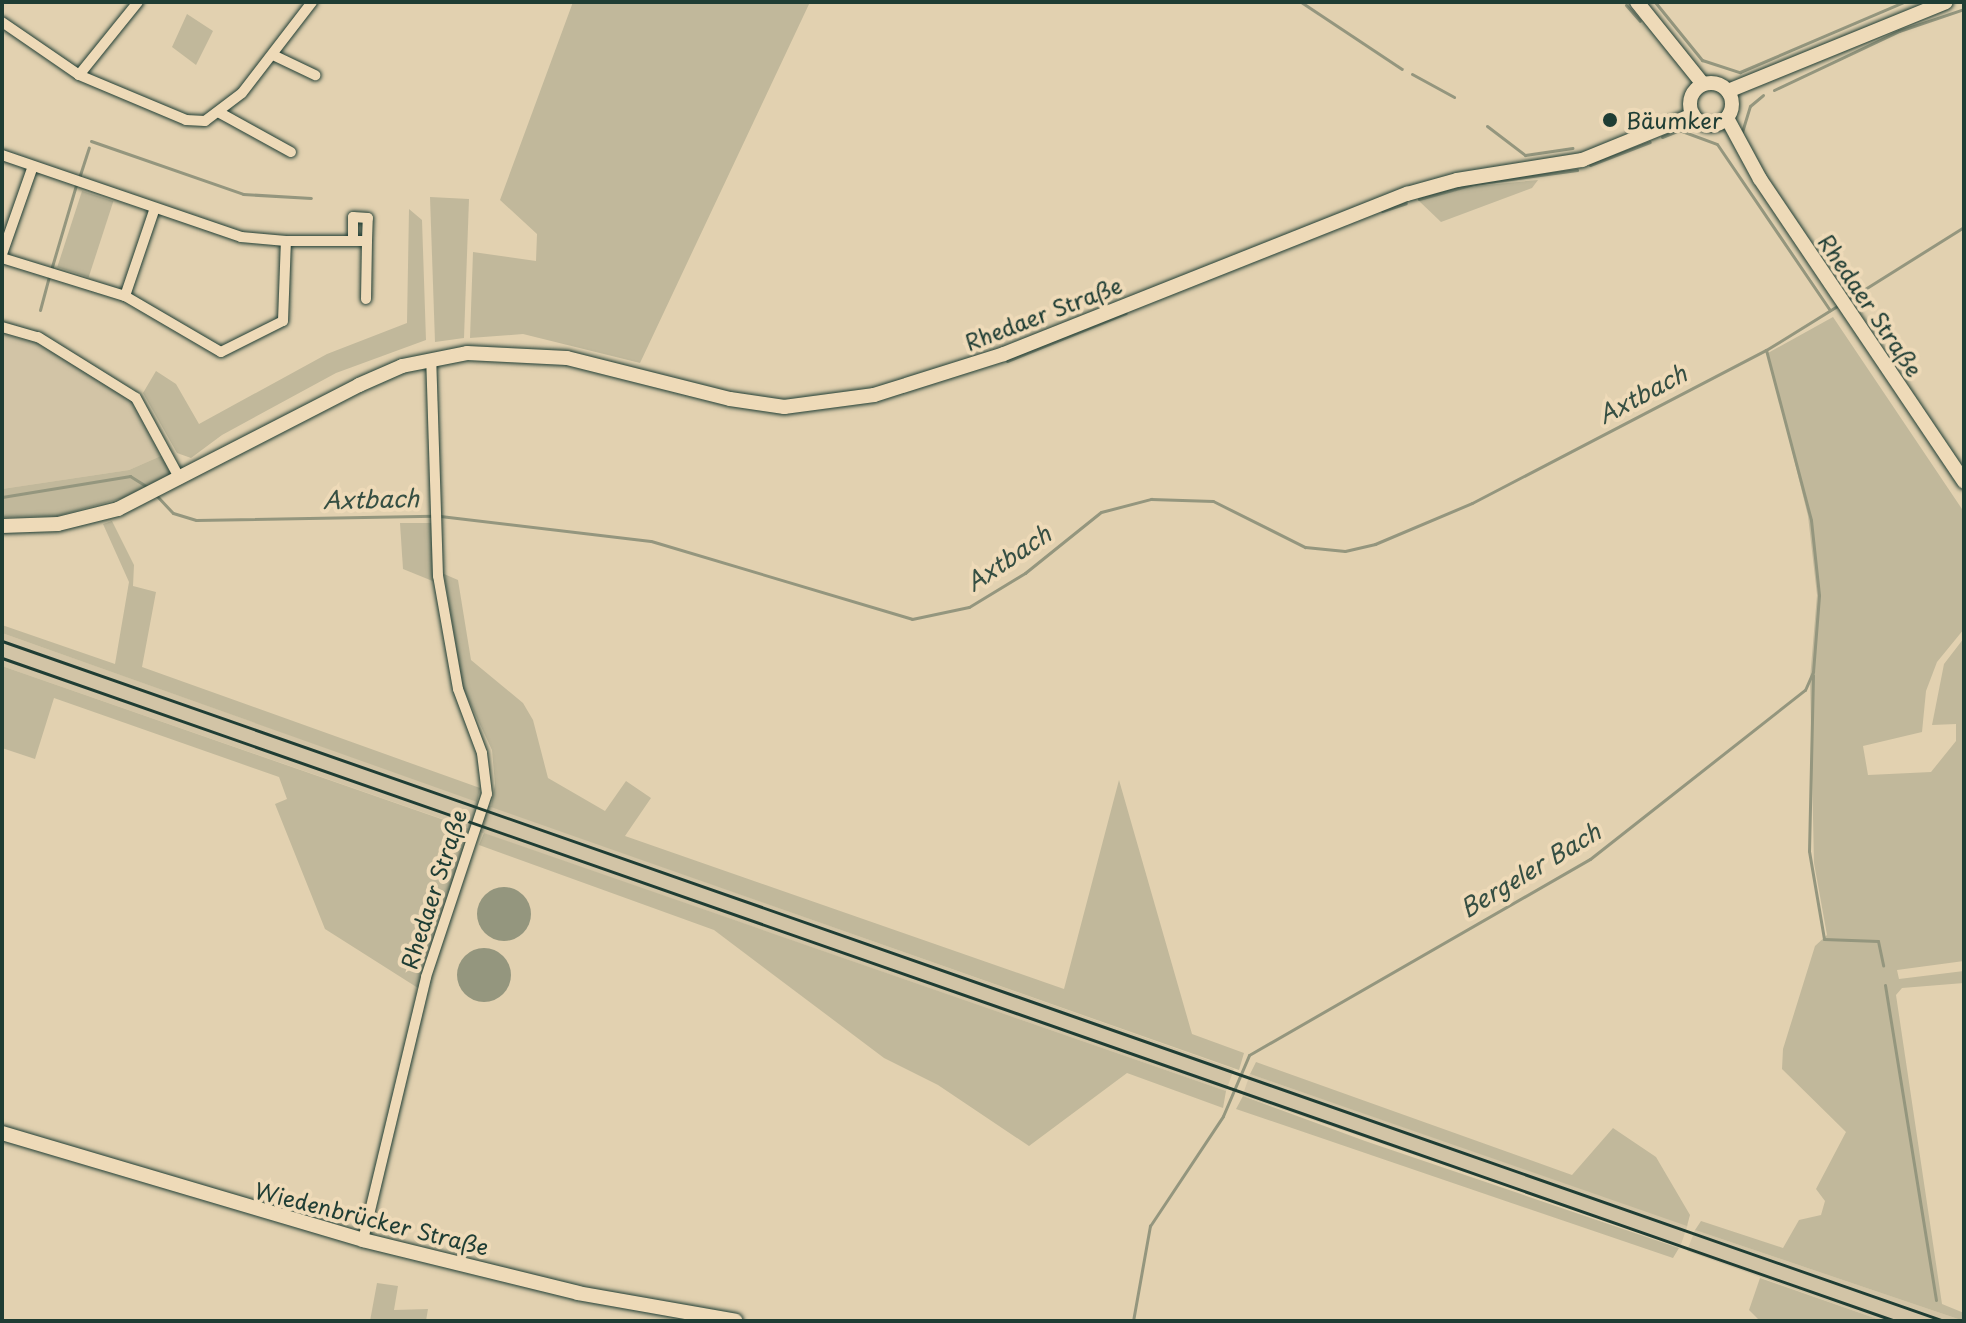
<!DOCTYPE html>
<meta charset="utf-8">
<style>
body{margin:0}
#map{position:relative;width:1966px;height:1323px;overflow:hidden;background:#e2d1b0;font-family:"Playpen Sans",sans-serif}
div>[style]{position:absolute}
.built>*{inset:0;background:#d2c4a6;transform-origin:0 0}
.green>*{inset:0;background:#c1b89b;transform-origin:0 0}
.water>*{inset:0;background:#94967e}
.round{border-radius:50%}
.stream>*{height:3px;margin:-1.5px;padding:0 1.5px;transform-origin:1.5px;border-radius:1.5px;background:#94967e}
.roads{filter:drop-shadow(0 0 2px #1f3d34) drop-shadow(0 0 2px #1f3d34)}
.street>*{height:10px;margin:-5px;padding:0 5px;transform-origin:5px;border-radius:5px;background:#eedab8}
.secondary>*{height:14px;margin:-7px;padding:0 7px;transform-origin:7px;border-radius:7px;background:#eedab8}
.secondary>.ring{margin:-7px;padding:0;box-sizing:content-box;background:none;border:14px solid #eedab8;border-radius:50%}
.rail>*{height:3px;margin:-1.5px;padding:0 1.5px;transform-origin:1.5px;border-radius:1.5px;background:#1f3d34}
.dots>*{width:22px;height:22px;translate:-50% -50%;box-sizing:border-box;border:4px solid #eedab8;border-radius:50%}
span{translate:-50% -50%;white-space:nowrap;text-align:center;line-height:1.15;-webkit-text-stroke:8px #eedab8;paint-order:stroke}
.poi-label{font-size:22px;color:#1f3d34}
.left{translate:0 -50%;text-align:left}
.street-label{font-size:22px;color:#1f3d34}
.water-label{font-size:24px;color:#364f43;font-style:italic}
.frame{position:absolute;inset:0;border:4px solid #1f3d34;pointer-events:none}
</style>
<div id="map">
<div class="built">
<i style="clip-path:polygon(2px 334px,37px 343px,134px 401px,163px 455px,129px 470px,2px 489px)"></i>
<i style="clip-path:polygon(2px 633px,1234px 1069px,1226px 1091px,2px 666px)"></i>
<i style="left:1250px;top:1074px;width:463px;height:23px;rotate:19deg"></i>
<i style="clip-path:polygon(1695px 1230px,1964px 1321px,1883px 1321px,1687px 1251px)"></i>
</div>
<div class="green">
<i style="clip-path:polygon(573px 2px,810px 2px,640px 363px,523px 334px,470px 338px,473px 252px,536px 261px,537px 234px,500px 200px)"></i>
<i style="clip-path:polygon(187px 14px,213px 31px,196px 65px,172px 47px)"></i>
<i style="clip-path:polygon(1538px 180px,1532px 188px,1441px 222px,1418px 200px,1476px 186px)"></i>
<i style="left:82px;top:191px;width:33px;height:80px;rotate:18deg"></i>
<i style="clip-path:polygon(430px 197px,469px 199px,464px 338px,435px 342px)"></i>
<i style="clip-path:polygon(409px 209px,422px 220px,426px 340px,336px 373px,222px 435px,191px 458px,177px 453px,143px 393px,156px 371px,176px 384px,199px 424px,327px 354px,407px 323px)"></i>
<i style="clip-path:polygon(1833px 317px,1964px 512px,1964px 629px,1937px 662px,1926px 691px,1922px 732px,1863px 746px,1868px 775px,1931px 772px,1956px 741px,1956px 724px,1932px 725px,1944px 664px,1964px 638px,1964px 961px,1897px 970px,1899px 979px,1964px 971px,1964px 983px,1902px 988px,1896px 995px,1942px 1304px,1964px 1313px,1964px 1321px,1695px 1230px,1701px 1221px,1783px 1248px,1799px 1220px,1821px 1215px,1825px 1201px,1816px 1189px,1846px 1132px,1782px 1069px,1783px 1049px,1815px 946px,1827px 935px,1814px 863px,1810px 679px,1817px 595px,1808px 516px,1768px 353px)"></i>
<i style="clip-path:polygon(163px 455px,170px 474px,123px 498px,57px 516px,2px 517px,2px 489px,129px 470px)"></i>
<i style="clip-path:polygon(112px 521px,134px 565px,133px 586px,156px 592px,142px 667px,480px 788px,477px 802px,2px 633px,2px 625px,115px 664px,129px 582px,103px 524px)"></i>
<i style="clip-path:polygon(400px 523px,432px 523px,435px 582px,403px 569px)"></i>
<i style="clip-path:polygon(444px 574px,458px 580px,471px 660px,523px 703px,533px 720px,548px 778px,605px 811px,626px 781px,651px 798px,625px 836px,1064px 989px,1119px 780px,1192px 1034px,1244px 1053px,1239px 1070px,491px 807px,495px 784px,492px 750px,463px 688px)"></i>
<i style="clip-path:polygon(2px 666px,470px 829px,418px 988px,325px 929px,275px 804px,287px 799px,279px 777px,54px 698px,35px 759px,2px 748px)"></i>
<i style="clip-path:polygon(484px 833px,1226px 1091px,1223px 1108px,1127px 1073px,1029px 1146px,938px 1085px,884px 1058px,714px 930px,479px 845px)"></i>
<i style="clip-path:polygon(1256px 1062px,1572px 1175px,1613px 1128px,1656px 1157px,1690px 1215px,1687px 1226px,1250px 1074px)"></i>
<i style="clip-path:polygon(1243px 1096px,1365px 1141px,1679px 1248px,1673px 1258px,1236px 1109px)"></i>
<i style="clip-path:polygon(1760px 1278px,1883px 1321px,1760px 1321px,1749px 1310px)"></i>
<i style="clip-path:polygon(377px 1283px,398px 1286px,394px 1310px,428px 1309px,426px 1321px,370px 1321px)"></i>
</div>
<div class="water">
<i class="round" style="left:477px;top:887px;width:54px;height:54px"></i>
<i class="round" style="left:457px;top:948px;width:54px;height:54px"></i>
</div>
<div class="stream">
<i style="left:1301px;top:2px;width:121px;rotate:33.6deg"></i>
<i style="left:1655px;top:2px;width:75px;rotate:51deg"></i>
<i style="left:1702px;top:60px;width:40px;rotate:18deg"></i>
<i style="left:1740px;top:72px;width:177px;rotate:-23.2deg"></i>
<i style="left:1626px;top:5px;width:21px;rotate:49deg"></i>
<i style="left:1412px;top:74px;width:48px;rotate:28.7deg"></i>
<i style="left:1774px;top:90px;width:138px;rotate:-25.3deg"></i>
<i style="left:1899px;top:31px;width:69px;rotate:-18.7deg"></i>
<i style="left:1487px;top:126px;width:48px;rotate:37.3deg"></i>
<i style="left:1525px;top:155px;width:48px;rotate:-8.5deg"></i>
<i style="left:1742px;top:132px;width:27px;rotate:-73deg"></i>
<i style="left:1750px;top:106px;width:17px;rotate:-40deg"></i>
<i style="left:1662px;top:137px;width:18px;rotate:-22deg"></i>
<i style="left:1679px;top:130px;width:40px;rotate:20.2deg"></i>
<i style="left:1717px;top:144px;width:201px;rotate:55.8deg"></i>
<i style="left:91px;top:141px;width:161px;rotate:19.2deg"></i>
<i style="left:243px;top:194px;width:68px;rotate:3.4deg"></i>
<i style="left:1590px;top:165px;width:64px;rotate:-21deg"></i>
<i style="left:79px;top:178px;width:32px;rotate:-72deg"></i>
<i style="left:1419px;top:199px;width:57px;rotate:-15.3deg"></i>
<i style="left:1474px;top:184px;width:104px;rotate:-7.7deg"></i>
<i style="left:1382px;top:211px;width:25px;rotate:-18deg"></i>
<i style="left:51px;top:270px;width:89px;rotate:-73.6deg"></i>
<i style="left:1849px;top:299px;width:136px;rotate:-32.1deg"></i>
<i style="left:40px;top:310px;width:34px;rotate:-75deg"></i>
<i style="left:1007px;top:361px;width:128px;rotate:-22deg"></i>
<i style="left:157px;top:496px;width:23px;rotate:47deg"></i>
<i style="left:173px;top:513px;width:24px;rotate:17deg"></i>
<i style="left:196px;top:520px;width:237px;rotate:-1deg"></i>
<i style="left:2px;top:497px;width:130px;rotate:-9.3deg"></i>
<i style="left:130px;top:476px;width:22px;rotate:32deg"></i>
<i style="left:440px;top:516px;width:212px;rotate:6.8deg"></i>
<i style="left:651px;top:541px;width:272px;rotate:16.6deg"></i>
<i style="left:912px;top:619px;width:58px;rotate:-11.9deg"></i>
<i style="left:969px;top:607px;width:66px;rotate:-31.3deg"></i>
<i style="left:1025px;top:573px;width:97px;rotate:-38.8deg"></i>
<i style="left:1101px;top:512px;width:52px;rotate:-14.6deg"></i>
<i style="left:1151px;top:499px;width:62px;rotate:1.8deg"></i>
<i style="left:1213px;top:501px;width:103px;rotate:26.6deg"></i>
<i style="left:1305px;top:547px;width:40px;rotate:5.7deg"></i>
<i style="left:1345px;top:551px;width:31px;rotate:-13deg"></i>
<i style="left:1375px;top:544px;width:105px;rotate:-22.9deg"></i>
<i style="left:1472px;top:503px;width:331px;rotate:-27.5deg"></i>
<i style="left:1766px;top:350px;width:86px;rotate:-31.7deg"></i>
<i style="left:1813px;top:675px;width:176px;rotate:91.3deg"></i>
<i style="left:1809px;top:851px;width:89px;rotate:80.3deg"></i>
<i style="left:1824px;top:939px;width:54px;rotate:2.1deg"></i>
<i style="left:1878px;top:941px;width:25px;rotate:78deg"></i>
<i style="left:1885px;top:985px;width:319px;rotate:80.8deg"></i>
<i style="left:1133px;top:1321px;width:97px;rotate:-79.9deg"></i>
<i style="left:1150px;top:1226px;width:132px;rotate:-56.4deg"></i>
<i style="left:1223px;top:1116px;width:66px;rotate:-66.9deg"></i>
<i style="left:1249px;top:1055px;width:393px;rotate:-29.9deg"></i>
<i style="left:1590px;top:859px;width:273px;rotate:-38.2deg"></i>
<i style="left:1805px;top:690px;width:20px;rotate:-66deg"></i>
<i style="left:1813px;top:672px;width:77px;rotate:-85.5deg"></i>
<i style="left:1819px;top:595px;width:75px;rotate:-96.1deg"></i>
<i style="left:1811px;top:520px;width:176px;rotate:-104.8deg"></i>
</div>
<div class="roads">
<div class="street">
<i style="left:2px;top:22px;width:93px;rotate:34.5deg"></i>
<i style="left:79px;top:75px;width:116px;rotate:22.8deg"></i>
<i style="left:186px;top:120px;width:19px;rotate:3deg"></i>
<i style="left:205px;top:121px;width:46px;rotate:-37.1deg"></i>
<i style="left:242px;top:93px;width:115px;rotate:-52.4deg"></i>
<i style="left:273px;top:55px;width:47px;rotate:25.5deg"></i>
<i style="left:79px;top:75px;width:94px;rotate:-51.1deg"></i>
<i style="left:220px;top:113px;width:81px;rotate:28.8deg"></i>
<i style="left:2px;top:155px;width:253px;rotate:18.9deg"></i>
<i style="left:241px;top:237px;width:45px;rotate:5.1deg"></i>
<i style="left:286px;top:241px;width:81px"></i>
<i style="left:367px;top:241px;width:23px;rotate:-88deg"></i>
<i style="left:368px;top:218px;width:15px;rotate:-176deg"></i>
<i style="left:353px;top:217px;width:23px;rotate:90deg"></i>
<i style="left:2px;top:254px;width:93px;rotate:-70.6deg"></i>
<i style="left:2px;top:258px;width:129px;rotate:17.2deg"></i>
<i style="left:125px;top:296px;width:111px;rotate:30.3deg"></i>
<i style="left:221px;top:352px;width:69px;rotate:-26.6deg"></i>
<i style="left:283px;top:321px;width:80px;rotate:-87.9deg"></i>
<i style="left:125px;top:296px;width:93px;rotate:-71.2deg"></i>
<i style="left:366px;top:299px;width:58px;rotate:-89deg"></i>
<i style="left:2px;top:327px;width:37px;rotate:16deg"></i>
<i style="left:38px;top:337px;width:115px;rotate:31.9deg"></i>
<i style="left:136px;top:398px;width:92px;rotate:61.5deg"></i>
<i style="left:363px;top:1240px;width:270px;rotate:-76.5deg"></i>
<i style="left:426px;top:977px;width:193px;rotate:-71.6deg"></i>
<i style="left:487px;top:794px;width:41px;rotate:-97deg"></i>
<i style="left:482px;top:753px;width:68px;rotate:-110.6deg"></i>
<i style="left:458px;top:689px;width:115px;rotate:-100deg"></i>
<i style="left:438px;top:576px;width:217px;rotate:-91.8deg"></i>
</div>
<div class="secondary">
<i style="left:1637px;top:2px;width:105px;rotate:51.2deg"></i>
<i class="ring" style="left:1690px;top:83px;width:28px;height:28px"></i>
<i style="left:1728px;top:91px;width:235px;rotate:-22.2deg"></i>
<i style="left:1727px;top:118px;width:69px;rotate:61.6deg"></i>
<i style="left:1760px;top:179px;width:365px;rotate:56deg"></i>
<i style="left:2px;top:526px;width:56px;rotate:-2deg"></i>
<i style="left:58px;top:524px;width:62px;rotate:-14deg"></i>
<i style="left:118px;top:509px;width:271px;rotate:-27.2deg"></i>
<i style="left:359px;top:385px;width:47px;rotate:-23.8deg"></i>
<i style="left:402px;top:366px;width:66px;rotate:-11.3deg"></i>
<i style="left:467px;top:353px;width:100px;rotate:2.9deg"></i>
<i style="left:567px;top:358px;width:168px;rotate:14.1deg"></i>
<i style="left:730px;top:399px;width:55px;rotate:8.4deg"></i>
<i style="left:784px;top:407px;width:91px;rotate:-7.6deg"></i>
<i style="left:874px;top:395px;width:136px;rotate:-17.5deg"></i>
<i style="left:1004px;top:354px;width:434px;rotate:-21.7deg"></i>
<i style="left:1407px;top:194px;width:52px;rotate:-15.6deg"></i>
<i style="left:1457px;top:180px;width:127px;rotate:-9.1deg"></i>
<i style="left:1582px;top:160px;width:120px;rotate:-22.1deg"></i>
<i style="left:2px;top:1133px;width:377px;rotate:16.5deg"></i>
<i style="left:363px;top:1240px;width:221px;rotate:13.8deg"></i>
<i style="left:578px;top:1293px;width:160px;rotate:10deg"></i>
</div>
</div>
<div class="rail">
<i style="left:2px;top:641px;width:2058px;rotate:19.3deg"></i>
<i style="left:2px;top:658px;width:2006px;rotate:19.3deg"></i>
</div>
<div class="dots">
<i style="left:1610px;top:120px;background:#1f3d34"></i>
</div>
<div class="poi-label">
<span class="left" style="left:1626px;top:120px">Bäumker</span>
</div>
<div class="street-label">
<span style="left:1871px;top:305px;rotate:56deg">Rhedaer Straße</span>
<span style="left:1043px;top:313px;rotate:-21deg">Rhedaer Straße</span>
<span style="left:433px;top:889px;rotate:-72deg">Rhedaer Straße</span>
<span style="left:372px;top:1218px;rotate:14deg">Wiedenbrücker Straße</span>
</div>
<div class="water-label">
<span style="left:1642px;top:394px;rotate:-28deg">Axtbach</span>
<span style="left:371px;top:499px;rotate:-1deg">Axtbach</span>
<span style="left:1008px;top:558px;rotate:-34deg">Axtbach</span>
<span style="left:1530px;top:870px;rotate:-31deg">Bergeler Bach</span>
</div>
<div class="frame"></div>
</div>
